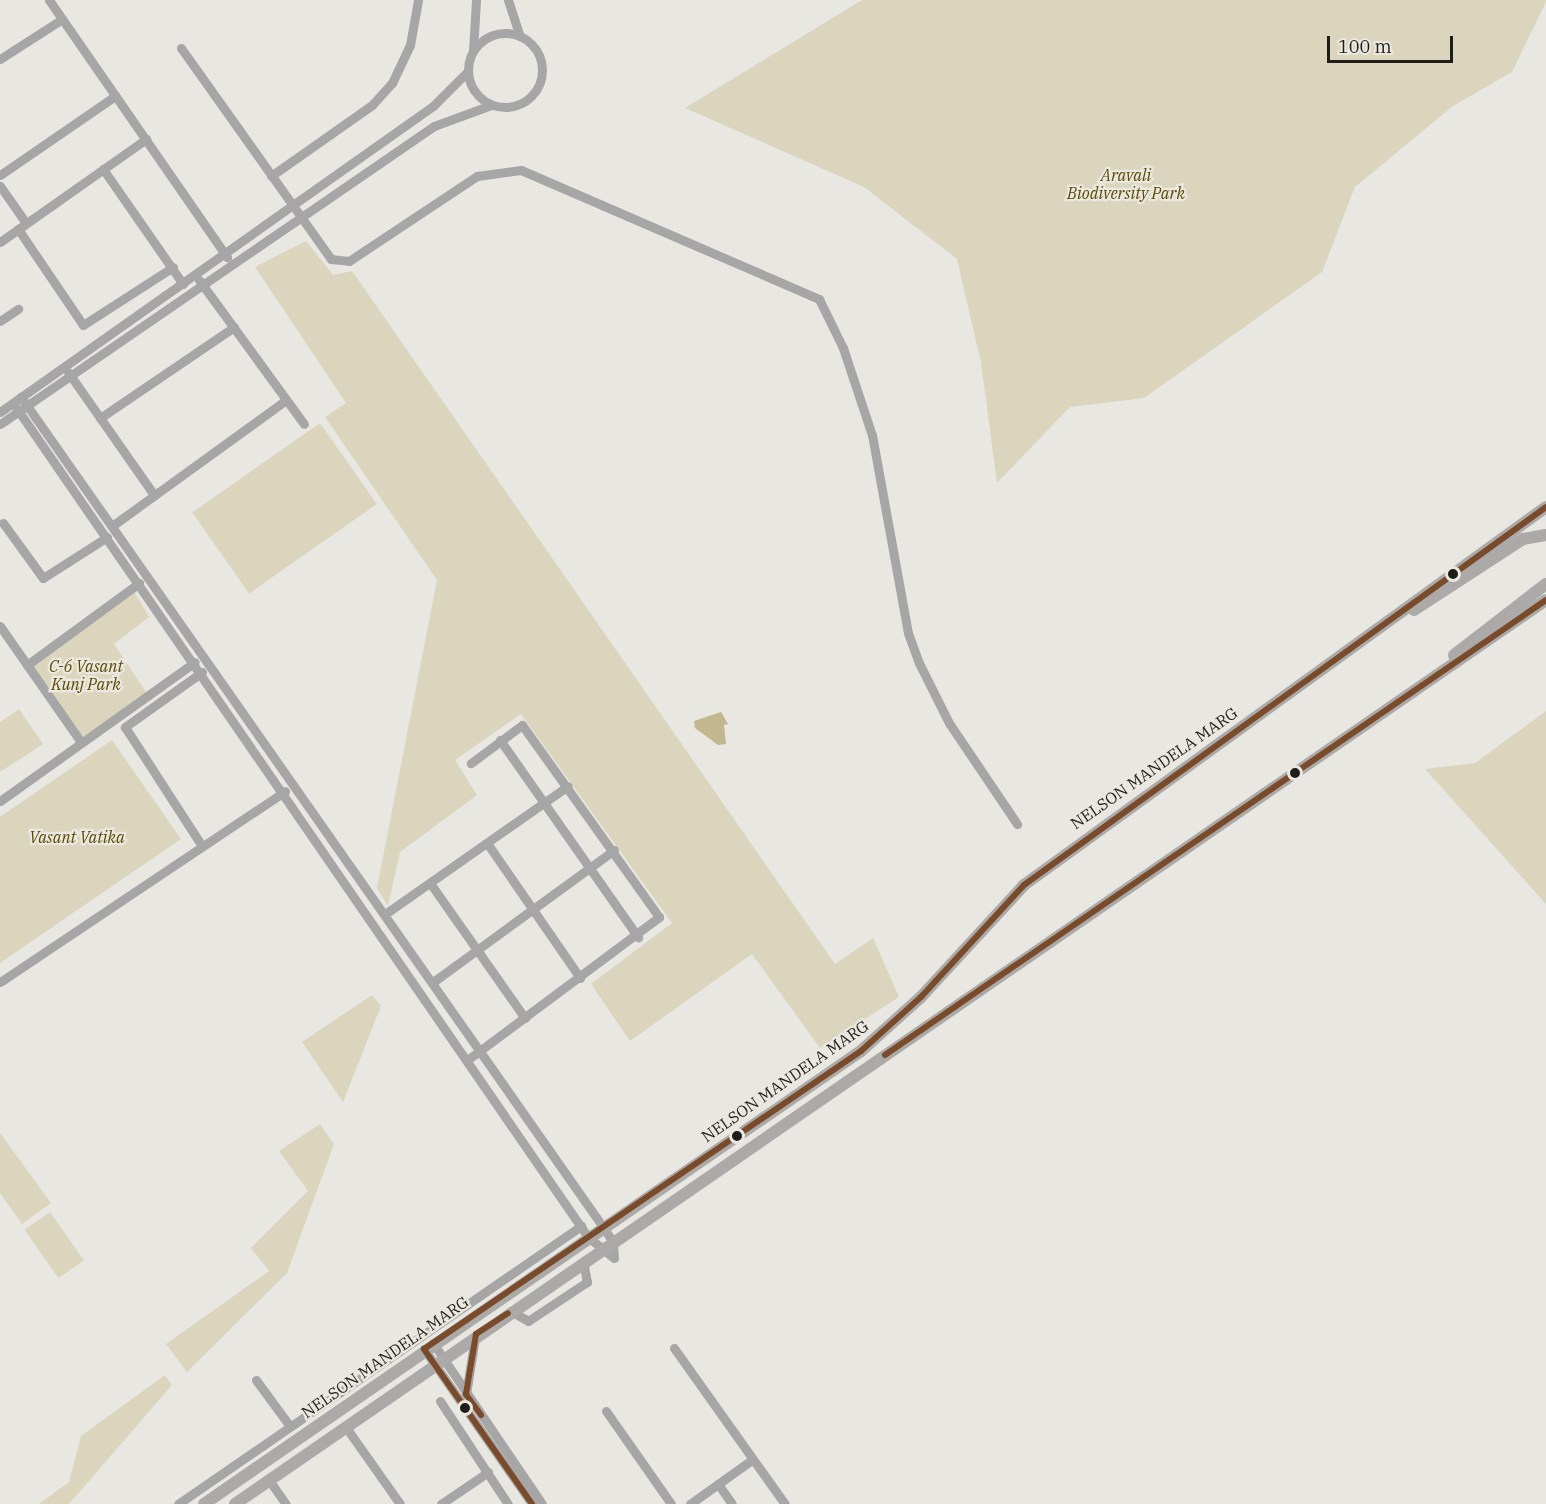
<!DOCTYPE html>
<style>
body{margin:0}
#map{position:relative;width:1546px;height:1504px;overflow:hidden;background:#e8e7e2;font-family:"IBM Plex Serif",serif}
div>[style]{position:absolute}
.green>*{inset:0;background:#dbd5be;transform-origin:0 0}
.water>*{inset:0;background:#c2b78e}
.minor>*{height:9px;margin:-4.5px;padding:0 4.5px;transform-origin:4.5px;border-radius:4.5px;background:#a7a6a6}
.minor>.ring{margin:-4.5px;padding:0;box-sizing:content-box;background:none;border:9px solid #a7a6a6;border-radius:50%}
.major>*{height:12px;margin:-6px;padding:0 6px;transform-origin:6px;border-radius:6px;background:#abaaa8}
.bus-1>*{height:6px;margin:-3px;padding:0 3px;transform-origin:3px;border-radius:3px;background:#7a4b2a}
.dots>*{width:16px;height:16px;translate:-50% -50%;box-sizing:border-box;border:3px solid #eae8e0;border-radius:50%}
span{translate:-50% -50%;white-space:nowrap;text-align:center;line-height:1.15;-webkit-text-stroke:4.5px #eae8e0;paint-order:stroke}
.park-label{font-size:16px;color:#5b4900;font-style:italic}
.street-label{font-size:16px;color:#1e1d1a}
.scale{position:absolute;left:1327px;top:36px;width:126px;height:27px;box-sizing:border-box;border:3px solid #1e1d1a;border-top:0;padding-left:8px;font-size:18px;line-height:21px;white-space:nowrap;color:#1e1d1a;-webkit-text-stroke:4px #eae8e0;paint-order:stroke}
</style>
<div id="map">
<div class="green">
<i style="clip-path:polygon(862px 0,1546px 0,1546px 2px,1512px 72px,1453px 106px,1355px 187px,1322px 272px,1144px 398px,1070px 407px,997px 483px,981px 363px,957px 259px,864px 187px,685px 108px)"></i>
<i style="clip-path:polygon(306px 241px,333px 275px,352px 271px,835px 964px,873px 938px,899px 997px,820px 1048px,752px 954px,630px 1041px,591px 984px,672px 923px,521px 714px,455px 760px,477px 795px,400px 852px,388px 906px,377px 888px,437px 580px,325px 417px,346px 403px,255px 267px)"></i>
<i style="left:320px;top:423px;width:99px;height:156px;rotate:55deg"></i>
<i style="clip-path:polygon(132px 588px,149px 617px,114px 644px,148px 695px,84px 739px,27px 665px)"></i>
<i style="clip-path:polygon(19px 709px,43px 744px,0 772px,0 722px)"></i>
<i style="clip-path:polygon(1546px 711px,1546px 904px,1425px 769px,1475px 763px)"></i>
<i style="clip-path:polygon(112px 740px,181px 839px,0 963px,0 817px)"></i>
<i style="clip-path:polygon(372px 995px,381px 1006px,343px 1102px,302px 1042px)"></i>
<i style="clip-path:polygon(320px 1124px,334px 1144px,287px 1273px,187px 1372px,166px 1344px,269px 1271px,251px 1248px,308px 1191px,279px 1151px)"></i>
<i style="clip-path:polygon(0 1133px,51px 1203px,22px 1224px,0 1193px)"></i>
<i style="left:50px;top:1212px;width:59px;height:31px;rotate:55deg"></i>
<i style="clip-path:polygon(165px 1375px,172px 1385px,69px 1504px,39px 1504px,69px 1482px,81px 1436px)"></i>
</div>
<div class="water">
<i style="clip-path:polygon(721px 712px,728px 724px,724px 725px,726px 744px,718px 745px,695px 728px,694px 721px)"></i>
</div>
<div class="minor">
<i style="left:49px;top:0;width:313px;rotate:55.3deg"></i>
<i style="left:508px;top:0;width:38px;rotate:72deg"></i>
<i class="ring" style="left:468px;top:33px;width:65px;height:65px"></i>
<i style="left:181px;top:48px;width:259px;rotate:54.6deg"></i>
<i style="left:331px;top:259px;width:18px;rotate:6deg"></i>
<i style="left:349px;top:261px;width:154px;rotate:-33.6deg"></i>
<i style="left:477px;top:176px;width:44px;rotate:-7.8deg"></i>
<i style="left:521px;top:170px;width:325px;rotate:23.4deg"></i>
<i style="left:819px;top:299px;width:55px;rotate:63.9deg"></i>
<i style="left:843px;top:348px;width:92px;rotate:71.6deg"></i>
<i style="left:872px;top:435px;width:201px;rotate:79.7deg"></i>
<i style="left:908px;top:633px;width:32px;rotate:70deg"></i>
<i style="left:919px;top:663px;width:67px;rotate:63.4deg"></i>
<i style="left:949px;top:723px;width:122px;rotate:56deg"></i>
<i style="left:473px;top:51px;width:51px;rotate:-86.6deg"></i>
<i style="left:0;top:59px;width:74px;rotate:-32.8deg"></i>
<i style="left:103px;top:169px;width:140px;rotate:55.2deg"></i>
<i style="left:0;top:175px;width:140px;rotate:-34.5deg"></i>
<i style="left:271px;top:176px;width:123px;rotate:-35.1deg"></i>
<i style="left:372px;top:105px;width:30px;rotate:-48deg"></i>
<i style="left:392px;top:83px;width:42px;rotate:-64.7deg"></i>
<i style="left:410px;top:45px;width:46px;rotate:-79.9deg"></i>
<i style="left:0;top:186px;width:45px;rotate:54.9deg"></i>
<i style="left:18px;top:229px;width:116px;rotate:55.9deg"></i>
<i style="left:83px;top:325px;width:107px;rotate:-32.8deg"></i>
<i style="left:0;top:242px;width:179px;rotate:-35.2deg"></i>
<i style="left:199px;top:280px;width:178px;rotate:53.9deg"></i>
<i style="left:0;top:321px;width:22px;rotate:-34deg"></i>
<i style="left:68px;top:372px;width:150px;rotate:55deg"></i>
<i style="left:13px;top:403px;width:1013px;rotate:55.42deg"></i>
<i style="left:588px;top:1237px;width:33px;rotate:39deg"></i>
<i style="left:614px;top:1258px;width:16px;rotate:-94deg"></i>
<i style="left:613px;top:1242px;width:18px;rotate:-124deg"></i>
<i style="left:603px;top:1227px;width:1014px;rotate:-125.04deg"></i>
<i style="left:0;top:412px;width:530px;rotate:-35.25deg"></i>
<i style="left:433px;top:106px;width:48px;rotate:-45deg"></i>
<i style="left:100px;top:418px;width:162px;rotate:-34.2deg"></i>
<i style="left:0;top:424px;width:526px;rotate:-34.47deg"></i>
<i style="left:434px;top:126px;width:61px;rotate:-20.2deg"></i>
<i style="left:3px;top:523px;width:68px;rotate:54deg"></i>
<i style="left:43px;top:578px;width:76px;rotate:-32.6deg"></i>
<i style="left:112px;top:526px;width:215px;rotate:-35.9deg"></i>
<i style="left:0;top:626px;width:141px;rotate:55.1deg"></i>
<i style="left:27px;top:665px;width:139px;rotate:-36.2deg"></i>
<i style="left:202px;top:672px;width:95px;rotate:144.5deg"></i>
<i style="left:125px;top:727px;width:142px;rotate:57.1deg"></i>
<i style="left:500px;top:740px;width:241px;rotate:55deg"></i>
<i style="left:0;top:801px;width:239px;rotate:-35.5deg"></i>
<i style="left:487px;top:843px;width:164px;rotate:55.4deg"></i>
<i style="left:430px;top:883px;width:165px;rotate:54.9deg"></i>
<i style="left:385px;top:914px;width:223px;rotate:-35deg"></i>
<i style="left:0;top:982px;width:343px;rotate:-33.8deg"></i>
<i style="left:433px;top:982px;width:224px;rotate:-36.1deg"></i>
<i style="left:470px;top:1058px;width:236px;rotate:-36.7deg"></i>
<i style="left:659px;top:917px;width:236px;rotate:-125.5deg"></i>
<i style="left:522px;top:725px;width:64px;rotate:143.3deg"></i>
<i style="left:511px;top:1311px;width:20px;rotate:30deg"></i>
<i style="left:528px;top:1321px;width:71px;rotate:-33.5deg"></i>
<i style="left:587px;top:1282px;width:20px;rotate:-101deg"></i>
<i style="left:433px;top:1343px;width:194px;rotate:55.9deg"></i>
<i style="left:674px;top:1348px;width:191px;rotate:54.6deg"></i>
<i style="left:424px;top:1349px;width:189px;rotate:55.1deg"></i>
<i style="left:256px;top:1380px;width:56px;rotate:53.7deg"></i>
<i style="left:466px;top:1394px;width:58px;rotate:-81deg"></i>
<i style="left:440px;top:1401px;width:123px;rotate:56.6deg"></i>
<i style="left:606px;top:1411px;width:113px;rotate:55deg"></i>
<i style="left:345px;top:1426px;width:95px;rotate:54.8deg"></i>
<i style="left:269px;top:1480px;width:29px;rotate:55deg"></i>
<i style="left:718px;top:1484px;width:24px;rotate:55deg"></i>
<i style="left:178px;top:1504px;width:490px;rotate:-34.6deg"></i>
<i style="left:441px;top:1504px;width:57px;rotate:-34.2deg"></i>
<i style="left:690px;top:1504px;width:77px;rotate:-35.5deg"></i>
</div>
<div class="major">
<i style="left:1414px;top:610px;width:130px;rotate:-33.1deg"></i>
<i style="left:1523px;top:539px;width:23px;rotate:-10deg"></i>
<i style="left:1454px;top:655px;width:116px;rotate:-37.7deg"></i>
<i style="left:204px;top:1504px;width:798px;rotate:-34.59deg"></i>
<i style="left:861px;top:1051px;width:81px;rotate:-42deg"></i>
<i style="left:921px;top:997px;width:152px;rotate:-47.4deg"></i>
<i style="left:1024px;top:885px;width:644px;rotate:-35.91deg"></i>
<i style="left:235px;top:1504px;width:1592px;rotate:-34.59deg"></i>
</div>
<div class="bus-1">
<i style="left:885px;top:1055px;width:802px;rotate:-34.54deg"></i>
<i style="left:481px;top:1415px;width:26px;rotate:-126deg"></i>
<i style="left:466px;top:1394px;width:61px;rotate:-80.5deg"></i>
<i style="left:476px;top:1334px;width:38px;rotate:-33deg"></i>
<i style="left:532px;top:1504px;width:189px;rotate:-124.9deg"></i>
<i style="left:424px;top:1349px;width:529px;rotate:-34.29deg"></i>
<i style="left:861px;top:1051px;width:81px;rotate:-42deg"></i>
<i style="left:921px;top:997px;width:152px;rotate:-47.4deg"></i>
<i style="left:1024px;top:885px;width:644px;rotate:-35.91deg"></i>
</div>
<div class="dots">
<i style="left:1453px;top:574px;background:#1e1d1a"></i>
<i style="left:1295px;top:773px;background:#1e1d1a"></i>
<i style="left:737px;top:1136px;background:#1e1d1a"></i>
<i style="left:465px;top:1408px;background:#1e1d1a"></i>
</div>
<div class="park-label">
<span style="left:1126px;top:184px">Aravali<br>Biodiversity Park</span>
<span style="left:86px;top:675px">C-6 Vasant<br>Kunj Park</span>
<span style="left:77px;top:837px">Vasant Vatika</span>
</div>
<div class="street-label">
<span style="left:1154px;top:768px;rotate:-35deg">NELSON MANDELA MARG</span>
<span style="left:785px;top:1081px;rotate:-35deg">NELSON MANDELA MARG</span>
<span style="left:385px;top:1357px;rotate:-35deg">NELSON MANDELA MARG</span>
</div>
<div class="scale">100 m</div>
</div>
